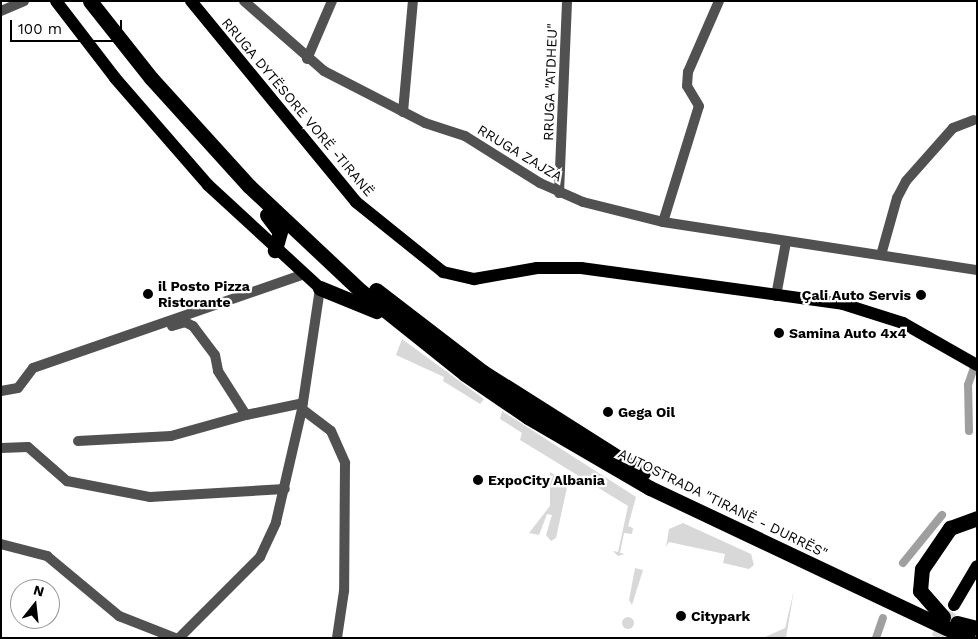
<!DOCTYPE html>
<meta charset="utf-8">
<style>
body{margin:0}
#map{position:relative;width:978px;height:639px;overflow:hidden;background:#fff;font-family:"Work Sans",sans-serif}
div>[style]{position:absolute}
.green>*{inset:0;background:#d8d8d8}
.round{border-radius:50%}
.canal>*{height:8px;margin:-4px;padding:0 4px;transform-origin:4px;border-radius:4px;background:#9f9f9f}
.major-tunnel>*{height:12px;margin-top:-6px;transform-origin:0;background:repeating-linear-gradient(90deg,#d9d9d9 0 12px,transparent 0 18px)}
.minor>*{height:10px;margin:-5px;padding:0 5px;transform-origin:5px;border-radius:5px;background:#515151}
.major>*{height:12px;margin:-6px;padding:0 6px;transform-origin:6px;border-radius:6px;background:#000}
.highway>*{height:15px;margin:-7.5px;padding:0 7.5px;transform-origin:7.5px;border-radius:7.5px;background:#000}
.dots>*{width:14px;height:14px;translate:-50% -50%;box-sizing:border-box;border:2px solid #fff;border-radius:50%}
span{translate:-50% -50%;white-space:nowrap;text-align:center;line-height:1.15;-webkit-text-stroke:4.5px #fff;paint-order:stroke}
.street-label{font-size:14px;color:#000}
.poi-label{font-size:14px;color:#000;font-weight:700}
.left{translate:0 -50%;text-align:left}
.right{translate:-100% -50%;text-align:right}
.frame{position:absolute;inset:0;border:2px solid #000;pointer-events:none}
.north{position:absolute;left:10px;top:579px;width:50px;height:50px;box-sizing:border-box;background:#fff;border:1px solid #999;border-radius:50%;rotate:16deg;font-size:14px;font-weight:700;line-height:20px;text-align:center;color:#000}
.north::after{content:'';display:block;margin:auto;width:18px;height:22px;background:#000;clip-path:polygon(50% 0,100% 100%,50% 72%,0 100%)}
.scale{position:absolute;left:10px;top:20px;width:112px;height:22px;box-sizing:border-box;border:2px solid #000;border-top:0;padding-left:6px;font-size:15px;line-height:18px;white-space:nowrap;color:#000;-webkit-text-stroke:4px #fff;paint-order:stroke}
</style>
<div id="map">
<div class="green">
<i style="clip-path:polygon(402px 339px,484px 399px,480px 404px,443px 381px,444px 377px,396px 355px)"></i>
<i style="clip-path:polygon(502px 411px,636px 497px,628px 526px,633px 528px,632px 534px,624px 533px,620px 553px,625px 554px,618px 556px,613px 551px,618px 552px,628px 506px,520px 440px,522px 433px,500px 419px)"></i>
<i style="clip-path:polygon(550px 472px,568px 483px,556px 538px,551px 541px,546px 535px,552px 515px,547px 514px,539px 535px,529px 533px,550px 506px)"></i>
<i style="clip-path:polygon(683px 523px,751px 554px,754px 565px,749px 569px,723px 563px,725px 554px,669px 542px,666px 547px,669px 529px)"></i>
<i style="clip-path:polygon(635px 568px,643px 570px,632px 605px,629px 600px)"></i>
<i style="clip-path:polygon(794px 590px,786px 638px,763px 638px,785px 628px)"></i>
<i class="round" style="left:622px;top:617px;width:12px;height:12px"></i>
</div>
<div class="canal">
<i style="left:969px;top:431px;width:46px;rotate:-91.2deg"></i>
<i style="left:968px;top:385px;width:24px;rotate:-71deg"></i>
<i style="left:903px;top:563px;width:62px;rotate:-50.9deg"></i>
<i style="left:876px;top:638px;width:21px;rotate:-71deg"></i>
</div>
<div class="major-tunnel">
<i style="left:937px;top:638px;width:37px;rotate:-63deg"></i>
</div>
<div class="minor">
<i style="left:244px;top:1px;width:106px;rotate:41.2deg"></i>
<i style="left:324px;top:71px;width:114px;rotate:27.2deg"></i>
<i style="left:425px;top:123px;width:42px;rotate:18deg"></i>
<i style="left:465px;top:136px;width:89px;rotate:32.1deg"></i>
<i style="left:540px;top:183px;width:47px;rotate:23.8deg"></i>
<i style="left:583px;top:202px;width:82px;rotate:14deg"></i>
<i style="left:663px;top:222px;width:318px;rotate:8.7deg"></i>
<i style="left:1px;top:11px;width:25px;rotate:-23deg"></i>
<i style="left:307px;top:59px;width:63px;rotate:-66.7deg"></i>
<i style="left:403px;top:112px;width:111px;rotate:-84.9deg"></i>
<i style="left:559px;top:193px;width:192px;rotate:-87.6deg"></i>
<i style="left:663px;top:222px;width:121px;rotate:-72.8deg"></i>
<i style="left:699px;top:106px;width:23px;rotate:-121deg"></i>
<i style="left:687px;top:86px;width:14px;rotate:-86deg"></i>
<i style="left:688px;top:72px;width:77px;rotate:-66.4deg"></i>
<i style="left:881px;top:255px;width:59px;rotate:-74.3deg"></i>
<i style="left:897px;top:198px;width:19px;rotate:-62deg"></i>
<i style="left:906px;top:181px;width:71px;rotate:-48.4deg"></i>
<i style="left:953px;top:128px;width:22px;rotate:-21deg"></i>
<i style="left:776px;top:296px;width:55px;rotate:-79.5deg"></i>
<i style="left:172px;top:326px;width:14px;rotate:-17deg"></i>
<i style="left:185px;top:322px;width:9px;rotate:27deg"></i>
<i style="left:193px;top:326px;width:36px;rotate:53deg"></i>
<i style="left:215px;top:355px;width:16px;rotate:79deg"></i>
<i style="left:218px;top:371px;width:52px;rotate:57.5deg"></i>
<i style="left:246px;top:415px;width:58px;rotate:-11.9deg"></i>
<i style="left:1px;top:391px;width:17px;rotate:-10deg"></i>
<i style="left:18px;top:388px;width:25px;rotate:-53deg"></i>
<i style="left:33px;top:368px;width:285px;rotate:-19.1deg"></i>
<i style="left:302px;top:409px;width:36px;rotate:37deg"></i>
<i style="left:331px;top:431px;width:35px;rotate:66deg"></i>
<i style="left:345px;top:463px;width:128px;rotate:90.4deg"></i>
<i style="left:344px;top:591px;width:48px;rotate:98.5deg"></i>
<i style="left:78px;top:441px;width:93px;rotate:-3.1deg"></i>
<i style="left:171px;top:436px;width:78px;rotate:-15.6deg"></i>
<i style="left:1px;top:448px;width:27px;rotate:-2deg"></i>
<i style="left:28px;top:447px;width:52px;rotate:41.1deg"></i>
<i style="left:67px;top:481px;width:85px;rotate:10.9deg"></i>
<i style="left:150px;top:497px;width:135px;rotate:-3.4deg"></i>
<i style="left:1px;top:544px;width:48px;rotate:14.6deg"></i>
<i style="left:47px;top:556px;width:94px;rotate:39.8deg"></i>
<i style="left:119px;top:616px;width:60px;rotate:21.4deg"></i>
<i style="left:179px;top:638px;width:115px;rotate:-45deg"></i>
<i style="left:260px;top:557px;width:38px;rotate:-65deg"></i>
<i style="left:276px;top:522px;width:116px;rotate:-77deg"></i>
<i style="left:302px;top:409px;width:122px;rotate:-81.5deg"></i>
</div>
<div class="major">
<i style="left:56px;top:1px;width:97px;rotate:52.5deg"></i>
<i style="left:115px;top:78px;width:142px;rotate:49deg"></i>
<i style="left:208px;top:185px;width:152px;rotate:42.6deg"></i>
<i style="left:191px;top:1px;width:260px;rotate:50.6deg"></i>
<i style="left:356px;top:202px;width:112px;rotate:38.8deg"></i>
<i style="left:443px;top:272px;width:32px;rotate:13deg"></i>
<i style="left:474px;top:279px;width:64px;rotate:-9.9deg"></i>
<i style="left:537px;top:268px;width:44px"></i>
<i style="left:581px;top:268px;width:264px;rotate:7.8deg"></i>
<i style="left:843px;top:304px;width:63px;rotate:17.6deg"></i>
<i style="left:903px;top:323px;width:85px;rotate:29.6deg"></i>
<i style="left:954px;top:605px;width:45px;rotate:-59.5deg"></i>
</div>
<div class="highway">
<i style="left:90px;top:1px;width:98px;rotate:51.6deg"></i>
<i style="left:151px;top:78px;width:146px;rotate:47.8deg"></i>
<i style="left:249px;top:186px;width:154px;rotate:43.2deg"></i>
<i style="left:361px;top:291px;width:133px;rotate:38.6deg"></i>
<i style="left:465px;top:374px;width:76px;rotate:34.3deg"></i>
<i style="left:528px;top:417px;width:141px;rotate:30.2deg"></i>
<i style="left:650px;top:488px;width:352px;rotate:25.3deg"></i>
<i style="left:267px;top:215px;width:21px;rotate:53deg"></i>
<i style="left:280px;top:232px;width:19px;rotate:106deg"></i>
<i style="left:320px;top:288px;width:61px;rotate:22.3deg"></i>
<i style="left:376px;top:290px;width:135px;rotate:37.5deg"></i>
<i style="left:483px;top:372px;width:189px;rotate:32.3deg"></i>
<i style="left:943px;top:617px;width:35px;rotate:-131deg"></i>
<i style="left:920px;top:591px;width:22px;rotate:-85deg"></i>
<i style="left:922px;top:569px;width:50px;rotate:-55.7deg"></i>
<i style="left:950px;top:528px;width:29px;rotate:-20deg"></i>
<i style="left:957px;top:623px;width:21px;rotate:14deg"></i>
</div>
<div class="dots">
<i style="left:148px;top:294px;background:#000"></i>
<i style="left:921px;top:295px;background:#000"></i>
<i style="left:779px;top:333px;background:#000"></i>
<i style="left:608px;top:412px;background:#000"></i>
<i style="left:478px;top:480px;background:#000"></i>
<i style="left:681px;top:616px;background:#000"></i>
</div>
<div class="street-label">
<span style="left:550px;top:82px;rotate:-88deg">RRUGA "ATDHEU"</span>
<span style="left:298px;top:107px;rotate:50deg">RRUGA DYTËSORE VORË -TIRANË</span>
<span style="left:520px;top:153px;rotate:31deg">RRUGA ZAJZA</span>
<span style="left:723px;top:503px;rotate:26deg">AUTOSTRADA "TIRANË - DURRËS"</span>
</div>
<div class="poi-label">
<span class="left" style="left:158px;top:294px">il Posto Pizza<br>Ristorante</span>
<span class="right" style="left:911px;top:295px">Çali Auto Servis</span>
<span class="left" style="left:789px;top:333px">Samina Auto 4x4</span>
<span class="left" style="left:618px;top:412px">Gega Oil</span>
<span class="left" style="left:488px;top:480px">ExpoCity Albania</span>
<span class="left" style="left:691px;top:616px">Citypark</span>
</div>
<div class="frame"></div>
<div class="north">N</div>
<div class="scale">100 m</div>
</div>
